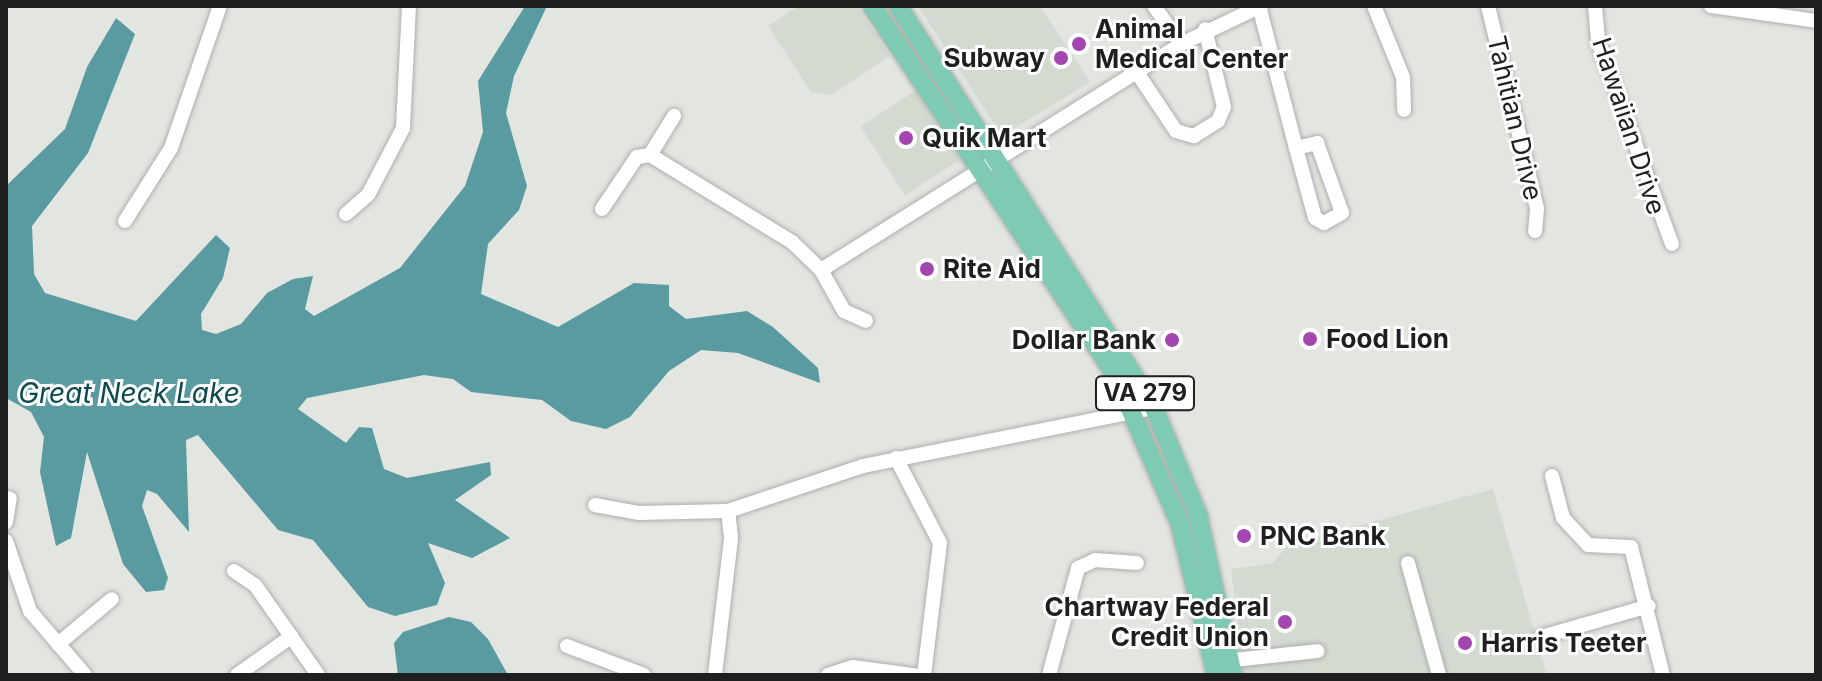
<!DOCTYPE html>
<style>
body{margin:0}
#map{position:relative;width:1822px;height:681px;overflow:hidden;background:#e3e5e1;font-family:Inter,sans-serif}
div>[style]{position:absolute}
.built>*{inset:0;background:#d3dad0;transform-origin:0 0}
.water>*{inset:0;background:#599ba1}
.roads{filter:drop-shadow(0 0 2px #adafac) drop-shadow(0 0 2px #adafac)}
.minor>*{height:14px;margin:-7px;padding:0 7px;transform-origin:7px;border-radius:7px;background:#fff}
.major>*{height:18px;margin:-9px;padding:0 9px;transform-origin:9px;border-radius:9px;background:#7fcab5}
.dots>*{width:22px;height:22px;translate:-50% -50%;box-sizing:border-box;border:4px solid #fff;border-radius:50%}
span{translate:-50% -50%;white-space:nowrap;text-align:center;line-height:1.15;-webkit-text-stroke:6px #fff;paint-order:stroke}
.shield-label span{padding:2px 6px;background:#fff;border:2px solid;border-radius:6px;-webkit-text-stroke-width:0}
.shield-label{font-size:24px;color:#1e1f1e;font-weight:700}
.poi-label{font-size:26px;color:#1e1f1e;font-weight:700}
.left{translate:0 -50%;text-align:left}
.right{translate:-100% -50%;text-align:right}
.street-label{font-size:26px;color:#1e1f1e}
.water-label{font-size:28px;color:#0a494e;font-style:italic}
.frame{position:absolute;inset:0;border:8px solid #1e1f1e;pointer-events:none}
</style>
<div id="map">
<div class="built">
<i style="clip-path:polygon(799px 6px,857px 6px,890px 56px,831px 95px,811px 92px,768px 26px)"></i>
<i style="clip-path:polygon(918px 6px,1040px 6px,1090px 82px,1002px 136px)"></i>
<i style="left:915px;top:91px;width:82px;height:65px;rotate:57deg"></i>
<i style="clip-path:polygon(1493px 489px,1547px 675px,1244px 675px,1231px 569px,1273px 563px,1288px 545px)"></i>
</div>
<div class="water">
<i style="clip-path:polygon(525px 6px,547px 6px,514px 76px,506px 113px,527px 186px,519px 210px,488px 244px,481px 294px,558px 327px,634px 283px,669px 285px,669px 306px,686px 319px,747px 311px,773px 327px,818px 368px,820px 383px,738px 353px,701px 350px,669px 371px,630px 417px,606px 429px,571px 421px,542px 400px,471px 392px,453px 379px,424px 375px,307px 398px,298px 409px,346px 443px,359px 427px,372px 428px,384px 469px,407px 478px,490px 462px,491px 475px,455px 500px,510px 538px,472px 558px,428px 543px,445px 583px,437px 605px,395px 616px,368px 607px,313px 540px,278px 530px,198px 435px,186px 440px,189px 532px,157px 494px,147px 490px,142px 506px,168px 578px,164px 590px,146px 592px,123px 564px,87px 452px,71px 538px,56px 546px,40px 472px,44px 437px,31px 412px,6px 398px,6px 186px,65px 129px,87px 67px,116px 18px,135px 34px,88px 153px,32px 226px,34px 274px,45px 293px,136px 321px,216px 235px,230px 248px,223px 278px,201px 314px,202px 330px,216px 334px,241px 324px,267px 293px,293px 279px,313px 276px,305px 309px,314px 316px,400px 268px,465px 186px,483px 132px,478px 81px)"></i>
<i style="clip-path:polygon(449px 617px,471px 622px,488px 639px,508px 675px,398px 675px,394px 643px,403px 632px)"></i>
</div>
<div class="roads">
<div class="minor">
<i style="left:1154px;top:6px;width:47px;rotate:54.6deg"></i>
<i style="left:1259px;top:6px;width:147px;rotate:75.4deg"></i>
<i style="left:1374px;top:6px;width:77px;rotate:67.8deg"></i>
<i style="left:1403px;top:77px;width:33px;rotate:88deg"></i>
<i style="left:1488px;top:6px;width:209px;rotate:76.4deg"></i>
<i style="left:1537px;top:209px;width:22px;rotate:95deg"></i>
<i style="left:1595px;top:6px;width:36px;rotate:85deg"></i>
<i style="left:1598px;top:42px;width:215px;rotate:69.9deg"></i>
<i style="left:1711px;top:6px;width:106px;rotate:8.1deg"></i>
<i style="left:1136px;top:71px;width:72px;rotate:56.3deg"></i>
<i style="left:1176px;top:131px;width:19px;rotate:16deg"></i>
<i style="left:1194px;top:136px;width:28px;rotate:-32deg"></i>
<i style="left:1218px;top:121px;width:15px;rotate:-67deg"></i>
<i style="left:1224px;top:107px;width:80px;rotate:-103.7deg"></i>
<i style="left:1317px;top:143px;width:74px;rotate:70.3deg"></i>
<i style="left:1342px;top:213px;width:21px;rotate:151deg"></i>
<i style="left:1324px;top:223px;width:10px;rotate:-151deg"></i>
<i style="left:1315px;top:218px;width:73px;rotate:-105.2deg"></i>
<i style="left:1296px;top:148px;width:22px;rotate:-13deg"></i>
<i style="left:650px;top:155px;width:167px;rotate:31.5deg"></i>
<i style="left:792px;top:242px;width:40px;rotate:44deg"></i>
<i style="left:821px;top:270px;width:47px;rotate:60.7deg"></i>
<i style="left:844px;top:311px;width:24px;rotate:24deg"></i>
<i style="left:650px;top:155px;width:46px;rotate:-58.4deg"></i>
<i style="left:602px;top:209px;width:63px;rotate:-56.1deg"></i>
<i style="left:637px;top:157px;width:13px;rotate:-9deg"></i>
<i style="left:346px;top:214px;width:29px;rotate:-41deg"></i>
<i style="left:368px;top:195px;width:76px;rotate:-62.4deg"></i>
<i style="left:403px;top:128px;width:122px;rotate:-87.2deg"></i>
<i style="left:125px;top:221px;width:86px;rotate:-57.8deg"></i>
<i style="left:171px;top:148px;width:150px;rotate:-71deg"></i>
<i style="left:821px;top:270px;width:425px;rotate:-32.1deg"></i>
<i style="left:1181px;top:44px;width:89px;rotate:-25.4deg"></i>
<i style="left:896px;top:458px;width:96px;rotate:62.6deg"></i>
<i style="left:940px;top:543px;width:133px;rotate:96.9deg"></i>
<i style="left:1552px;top:476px;width:43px;rotate:75.3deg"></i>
<i style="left:1563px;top:518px;width:37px;rotate:47deg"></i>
<i style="left:1588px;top:545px;width:43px;rotate:2.7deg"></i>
<i style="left:1631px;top:547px;width:132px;rotate:76deg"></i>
<i style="left:595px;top:505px;width:45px;rotate:10.3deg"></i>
<i style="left:639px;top:513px;width:89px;rotate:-1.3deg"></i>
<i style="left:728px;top:511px;width:142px;rotate:-18.4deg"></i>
<i style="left:863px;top:466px;width:297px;rotate:-11.3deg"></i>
<i style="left:6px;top:522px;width:24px;rotate:-81deg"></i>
<i style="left:6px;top:541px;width:74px;rotate:71.1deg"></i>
<i style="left:30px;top:611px;width:84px;rotate:49.3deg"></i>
<i style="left:1408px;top:563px;width:116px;rotate:74.5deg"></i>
<i style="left:234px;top:571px;width:25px;rotate:34deg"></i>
<i style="left:255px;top:585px;width:110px;rotate:55deg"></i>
<i style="left:1541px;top:637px;width:112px;rotate:-16deg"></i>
<i style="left:58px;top:644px;width:70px;rotate:-39.8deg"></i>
<i style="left:567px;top:646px;width:82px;rotate:20.6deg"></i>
<i style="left:1233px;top:660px;width:85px;rotate:-6deg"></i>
<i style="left:237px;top:675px;width:67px;rotate:-35.3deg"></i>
<i style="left:715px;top:675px;width:138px;rotate:-83.3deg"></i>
<i style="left:731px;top:538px;width:27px;rotate:-96deg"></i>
<i style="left:828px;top:675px;width:26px;rotate:-18deg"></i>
<i style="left:853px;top:667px;width:62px;rotate:7.5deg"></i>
<i style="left:1049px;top:675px;width:111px;rotate:-74.8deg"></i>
<i style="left:1078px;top:568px;width:19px;rotate:-25deg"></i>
<i style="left:1095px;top:560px;width:42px;rotate:4.1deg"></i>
</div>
<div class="major">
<i style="left:872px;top:6px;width:441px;rotate:56.6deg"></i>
<i style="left:1115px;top:374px;width:163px;rotate:66.6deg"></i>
<i style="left:1180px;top:524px;width:155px;rotate:76.6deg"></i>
<i style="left:898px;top:6px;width:477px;rotate:57.5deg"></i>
<i style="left:1154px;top:408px;width:116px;rotate:67.6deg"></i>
<i style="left:1198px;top:515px;width:164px;rotate:77.7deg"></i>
</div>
</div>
<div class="dots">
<i style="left:1079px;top:44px;background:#a446af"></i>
<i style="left:1061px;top:58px;background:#a446af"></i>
<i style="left:906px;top:138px;background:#a446af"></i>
<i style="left:927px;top:269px;background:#a446af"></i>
<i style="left:1310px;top:339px;background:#a446af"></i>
<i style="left:1172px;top:340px;background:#a446af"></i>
<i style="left:1244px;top:536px;background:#a446af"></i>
<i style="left:1285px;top:622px;background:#a446af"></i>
<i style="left:1465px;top:643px;background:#a446af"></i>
</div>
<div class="shield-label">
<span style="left:1145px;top:393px">VA 279</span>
</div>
<div class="poi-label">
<span class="left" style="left:1095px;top:44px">Animal<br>Medical Center</span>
<span class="right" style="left:1045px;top:58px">Subway</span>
<span class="left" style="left:922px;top:138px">Quik Mart</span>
<span class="left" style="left:943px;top:269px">Rite Aid</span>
<span class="left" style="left:1326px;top:339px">Food Lion</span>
<span class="right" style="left:1156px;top:340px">Dollar Bank</span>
<span class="left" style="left:1260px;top:536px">PNC Bank</span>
<span class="right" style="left:1269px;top:622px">Chartway Federal<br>Credit Union</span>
<span class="left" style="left:1481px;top:643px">Harris Teeter</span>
</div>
<div class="street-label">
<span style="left:1515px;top:118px;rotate:77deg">Tahitian Drive</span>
<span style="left:1629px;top:126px;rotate:72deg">Hawaiian Drive</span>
</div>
<div class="water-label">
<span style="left:129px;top:393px">Great Neck Lake</span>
</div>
<div class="frame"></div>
</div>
